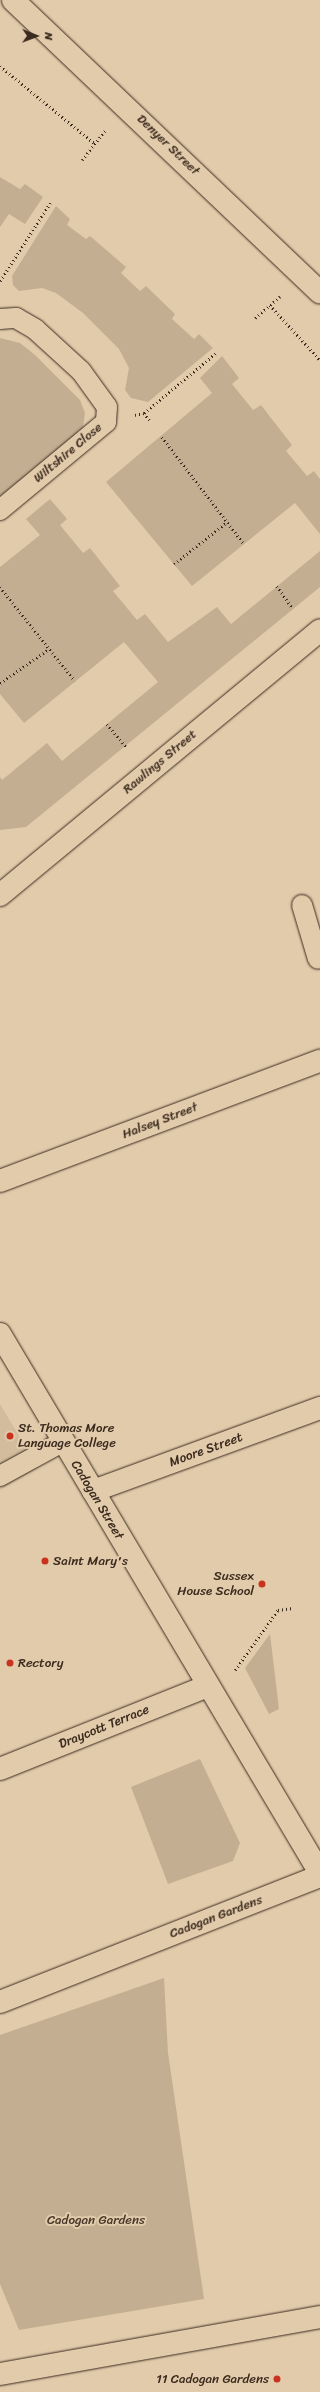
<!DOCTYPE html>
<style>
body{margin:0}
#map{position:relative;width:320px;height:2392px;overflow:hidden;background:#e2cbab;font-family:Sriracha,sans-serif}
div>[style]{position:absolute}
.built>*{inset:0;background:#d3bc9e}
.green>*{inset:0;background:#c4ae91}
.path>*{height:2.5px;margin-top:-1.25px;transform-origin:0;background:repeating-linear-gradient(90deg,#3b2a1e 0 1px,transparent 0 4px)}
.roads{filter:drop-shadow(0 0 1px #3b2a1e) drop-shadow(0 0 1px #3b2a1e)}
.service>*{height:20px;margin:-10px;padding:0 10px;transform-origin:10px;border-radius:10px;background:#e2cbab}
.minor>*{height:22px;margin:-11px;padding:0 11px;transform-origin:11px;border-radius:11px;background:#e2cbab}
.dots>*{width:11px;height:11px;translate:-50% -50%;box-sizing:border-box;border:2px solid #e2cbab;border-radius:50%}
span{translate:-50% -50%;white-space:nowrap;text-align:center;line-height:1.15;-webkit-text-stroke:4px #e2cbab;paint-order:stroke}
.street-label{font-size:13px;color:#3b2a1e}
.poi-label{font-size:13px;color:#3b2a1e}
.left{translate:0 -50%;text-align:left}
.right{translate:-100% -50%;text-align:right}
.park-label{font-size:13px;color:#49372a}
.north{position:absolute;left:16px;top:16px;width:40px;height:40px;-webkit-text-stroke:3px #e2cbab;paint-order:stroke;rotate:91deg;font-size:11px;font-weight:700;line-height:16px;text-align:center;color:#3b2a1e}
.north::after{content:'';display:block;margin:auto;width:14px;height:18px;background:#3b2a1e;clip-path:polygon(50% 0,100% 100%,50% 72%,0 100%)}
</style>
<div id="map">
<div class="built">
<i style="clip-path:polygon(0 1404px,38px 1468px,0 1490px)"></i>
</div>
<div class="green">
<i style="clip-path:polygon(0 177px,20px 189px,25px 184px,43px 197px,25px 224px,9px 214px,0 227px)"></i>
<i style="clip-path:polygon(56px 206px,70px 219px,67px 225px,86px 239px,90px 236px,126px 267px,121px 273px,140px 291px,146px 286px,175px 314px,172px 319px,194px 339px,199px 334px,213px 348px,148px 402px,131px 398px,125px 390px,129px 368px,119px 349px,83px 313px,56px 293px,42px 288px,19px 291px,13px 285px,12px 276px)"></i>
<i style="clip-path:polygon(0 338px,20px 343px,35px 355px,80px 400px,85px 413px,83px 427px,74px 438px,0 498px)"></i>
<i style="clip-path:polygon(222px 356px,239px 378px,232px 384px,253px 410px,261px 405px,292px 445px,286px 451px,307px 476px,314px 471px,320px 479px,320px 534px,295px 503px,192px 586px,106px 482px,212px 393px,200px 378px)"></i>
<i style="clip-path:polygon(50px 499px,67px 519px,60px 525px,83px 553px,90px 548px,120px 586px,113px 591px,137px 620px,145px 614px,168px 642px,217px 607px,231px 624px,320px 551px,320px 587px,26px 827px,0 830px,0 777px,2px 780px,47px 743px,62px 761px,158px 682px,124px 642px,24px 723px,0 694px,0 567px,40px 535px,26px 519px)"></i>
<i style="clip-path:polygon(270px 1634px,279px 1709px,269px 1714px,245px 1668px)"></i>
<i style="clip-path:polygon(200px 1759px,240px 1843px,233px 1861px,168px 1884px,131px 1787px)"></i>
<i style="clip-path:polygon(164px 1978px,168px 2053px,204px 2299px,19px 2330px,0 2284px,0 2035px)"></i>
</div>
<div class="path">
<i style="left:0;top:66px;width:122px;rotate:39.3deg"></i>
<i style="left:82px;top:160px;width:39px;rotate:-52deg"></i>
<i style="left:0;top:281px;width:93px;rotate:-57.3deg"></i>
<i style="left:270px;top:305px;width:74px;rotate:47.7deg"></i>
<i style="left:255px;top:318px;width:33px;rotate:-41deg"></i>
<i style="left:144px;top:413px;width:10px;rotate:53deg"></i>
<i style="left:135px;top:415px;width:9px;rotate:-13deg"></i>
<i style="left:144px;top:413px;width:94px;rotate:-39.8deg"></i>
<i style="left:162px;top:437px;width:135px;rotate:52.5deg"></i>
<i style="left:174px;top:564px;width:68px;rotate:-38.4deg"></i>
<i style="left:277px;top:586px;width:28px;rotate:55deg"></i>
<i style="left:0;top:587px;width:120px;rotate:51.4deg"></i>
<i style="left:0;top:683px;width:60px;rotate:-34.8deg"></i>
<i style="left:107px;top:724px;width:30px;rotate:50deg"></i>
<i style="left:235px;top:1670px;width:74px;rotate:-54.4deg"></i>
<i style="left:278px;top:1610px;width:15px;rotate:-8deg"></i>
</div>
<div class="roads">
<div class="service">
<i style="left:0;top:319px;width:16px;rotate:-4deg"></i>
<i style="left:16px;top:318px;width:22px;rotate:30deg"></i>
<i style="left:35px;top:329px;width:62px;rotate:42.4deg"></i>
<i style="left:81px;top:371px;width:44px;rotate:54.2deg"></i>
<i style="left:107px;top:407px;width:15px;rotate:94deg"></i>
<i style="left:106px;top:422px;width:138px;rotate:140.3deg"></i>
<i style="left:302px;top:905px;width:56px;rotate:73.5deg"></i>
<i style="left:0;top:1476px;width:71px;rotate:-28.7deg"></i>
</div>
<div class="minor">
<i style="left:13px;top:0;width:424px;rotate:43.6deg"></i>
<i style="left:0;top:895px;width:415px;rotate:-39.6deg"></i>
<i style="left:0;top:1181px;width:342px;rotate:-20.6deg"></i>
<i style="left:0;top:1334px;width:627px;rotate:59.3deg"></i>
<i style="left:93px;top:1491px;width:242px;rotate:-20.1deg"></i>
<i style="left:0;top:1769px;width:223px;rotate:-21.8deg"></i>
<i style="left:0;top:2002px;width:344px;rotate:-21.5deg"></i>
<i style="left:0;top:2374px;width:325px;rotate:-10.1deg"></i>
</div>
</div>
<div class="dots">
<i style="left:10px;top:1436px;background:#c8321e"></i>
<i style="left:45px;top:1561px;background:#c8321e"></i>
<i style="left:262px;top:1584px;background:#c8321e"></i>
<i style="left:10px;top:1663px;background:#c8321e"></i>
<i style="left:277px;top:2379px;background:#c8321e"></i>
</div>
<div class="street-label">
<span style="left:168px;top:145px;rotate:44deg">Denyer Street</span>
<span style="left:68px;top:453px;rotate:-40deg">Wiltshire Close</span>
<span style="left:160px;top:762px;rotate:-40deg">Rawlings Street</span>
<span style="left:160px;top:1121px;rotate:-21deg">Halsey Street</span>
<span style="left:206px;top:1450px;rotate:-20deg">Moore Street</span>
<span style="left:97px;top:1500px;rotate:59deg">Cadogan Street</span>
<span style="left:104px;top:1727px;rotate:-22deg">Draycott Terrace</span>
<span style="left:216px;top:1917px;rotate:-21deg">Cadogan Gardens</span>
</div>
<div class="poi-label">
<span class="left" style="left:18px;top:1436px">St. Thomas More<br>Language College</span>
<span class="left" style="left:53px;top:1561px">Saint Mary's</span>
<span class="right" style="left:254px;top:1584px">Sussex<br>House School</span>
<span class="left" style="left:18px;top:1663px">Rectory</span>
<span class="right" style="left:269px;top:2379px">11 Cadogan Gardens</span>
</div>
<div class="park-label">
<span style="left:96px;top:2220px">Cadogan Gardens</span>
</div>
<div class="north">N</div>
</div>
